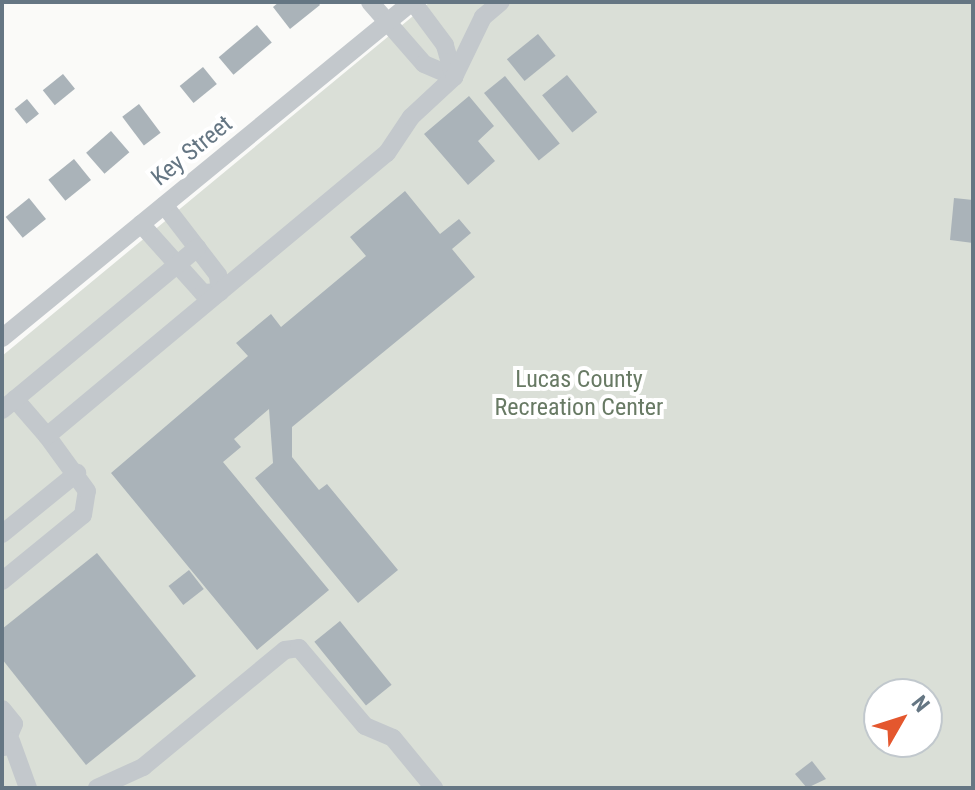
<!DOCTYPE html>
<style>
body{margin:0}
#map{position:relative;width:975px;height:790px;overflow:hidden;background:#fafaf8;font-family:"Roboto Condensed",sans-serif}
div>[style]{position:absolute}
.green>*{inset:0;background:#dadfd7}
.building>*{inset:0;background:#aab3b9;transform-origin:0 0}
.minor>*{height:18px;margin:-9px;padding:0 9px;transform-origin:9px;border-radius:9px;background:#c3c8cc}
span{translate:-50% -50%;white-space:nowrap;text-align:center;line-height:1.15;-webkit-text-stroke:8px #fff;paint-order:stroke}
.street-label{font-size:24px;color:#657683}
.park-label{font-size:24px;color:#687a64}
.frame{position:absolute;inset:0;border:4px solid #657683;pointer-events:none}
.north{position:absolute;left:863px;top:678px;width:80px;height:80px;box-sizing:border-box;background:#fff;border:2px solid #c1c8cd;border-radius:50%;rotate:51deg;font-size:22px;font-weight:700;line-height:32px;text-align:center;color:#657683}
.north::after{content:'';display:block;margin:auto;width:28px;height:36px;background:#e4572e;clip-path:polygon(50% 0,100% 100%,50% 72%,0 100%)}
</style>
<div id="map">
<div class="green">
<i style="clip-path:polygon(evenodd,430px 2px,973px 2px,973px 788px,2px 788px,2px 356px,430px 2px,879px 694px,927px 694px,927px 742px,879px 742px,879px 694px)"></i>
</div>
<div class="building">
<i style="clip-path:polygon(279px 2px,318px 2px,320px 5px,290px 29px,273px 7px)"></i>
<i style="left:257px;top:25px;width:23px;height:50px;rotate:50deg"></i>
<i style="left:538px;top:34px;width:28px;height:40px;rotate:51deg"></i>
<i style="left:203px;top:67px;width:22px;height:30px;rotate:51deg"></i>
<i style="left:63px;top:74px;width:19px;height:26px;rotate:51deg"></i>
<i style="left:567px;top:75px;width:48px;height:32px;rotate:51deg"></i>
<i style="left:505px;top:76px;width:87px;height:27px;rotate:51deg"></i>
<i style="clip-path:polygon(469px 96px,494px 126px,478px 141px,495px 161px,468px 185px,424px 134px)"></i>
<i style="left:27px;top:99px;width:19px;height:16px;rotate:51deg"></i>
<i style="left:139px;top:104px;width:36px;height:21px;rotate:53deg"></i>
<i style="left:111px;top:131px;width:28px;height:33px;rotate:49deg"></i>
<i style="left:74px;top:159px;width:27px;height:33px;rotate:51deg"></i>
<i style="clip-path:polygon(405px 191px,440px 234px,459px 219px,471px 233px,452px 249px,475px 277px,292px 427px,292px 457px,319px 490px,327px 484px,398px 570px,358px 603px,255px 478px,273px 463px,269px 409px,234px 439px,241px 447px,223px 462px,329px 590px,257px 650px,111px 473px,248px 356px,236px 343px,271px 314px,281px 327px,366px 256px,350px 237px)"></i>
<i style="left:29px;top:198px;width:27px;height:30px;rotate:51deg"></i>
<i style="clip-path:polygon(954px 198px,973px 200px,973px 243px,950px 240px)"></i>
<i style="clip-path:polygon(97px 553px,196px 676px,86px 765px,2px 659px,2px 629px)"></i>
<i style="left:189px;top:570px;width:24px;height:26px;rotate:52deg"></i>
<i style="left:340px;top:621px;width:82px;height:33px;rotate:51deg"></i>
<i style="clip-path:polygon(812px 761px,826px 779px,807px 788px,795px 774px)"></i>
</div>
<div class="minor">
<i style="left:370px;top:2px;width:82px;rotate:48.9deg"></i>
<i style="left:424px;top:64px;width:33px;rotate:23deg"></i>
<i style="left:454px;top:77px;width:33px;rotate:-106deg"></i>
<i style="left:445px;top:45px;width:54px;rotate:-126.7deg"></i>
<i style="left:141px;top:224px;width:93px;rotate:48.1deg"></i>
<i style="left:203px;top:293px;width:17px;rotate:-3deg"></i>
<i style="left:220px;top:292px;width:17px;rotate:-97deg"></i>
<i style="left:218px;top:275px;width:88px;rotate:-127.6deg"></i>
<i style="left:2px;top:338px;width:530px;rotate:-39.34deg"></i>
<i style="left:15px;top:399px;width:49px;rotate:49.1deg"></i>
<i style="left:2px;top:410px;width:254px;rotate:-39.7deg"></i>
<i style="left:2px;top:534px;width:97px;rotate:-39.1deg"></i>
<i style="left:2px;top:581px;width:104px;rotate:-39.2deg"></i>
<i style="left:83px;top:515px;width:24px;rotate:-81deg"></i>
<i style="left:87px;top:491px;width:68px;rotate:-126deg"></i>
<i style="left:47px;top:436px;width:442px;rotate:-39.8deg"></i>
<i style="left:387px;top:153px;width:43px;rotate:-56.3deg"></i>
<i style="left:411px;top:117px;width:59px;rotate:-42.9deg"></i>
<i style="left:454px;top:77px;width:67px;rotate:-64.2deg"></i>
<i style="left:483px;top:17px;width:23px;rotate:-40deg"></i>
<i style="left:2px;top:709px;width:19px;rotate:51deg"></i>
<i style="left:14px;top:724px;width:25px;rotate:113deg"></i>
<i style="left:11px;top:741px;width:50px;rotate:70.1deg"></i>
<i style="left:97px;top:788px;width:51px;rotate:-24.5deg"></i>
<i style="left:143px;top:767px;width:184px;rotate:-39.5deg"></i>
<i style="left:285px;top:650px;width:14px;rotate:-8deg"></i>
<i style="left:299px;top:648px;width:102px;rotate:49.8deg"></i>
<i style="left:365px;top:726px;width:30px;rotate:23deg"></i>
<i style="left:393px;top:738px;width:65px;rotate:50.6deg"></i>
</div>
<div class="street-label">
<span style="left:192px;top:151px;rotate:-39deg">Key Street</span>
</div>
<div class="park-label">
<span style="left:579px;top:394px">Lucas County<br>Recreation Center</span>
</div>
<div class="frame"></div>
<div class="north">N</div>
</div>
